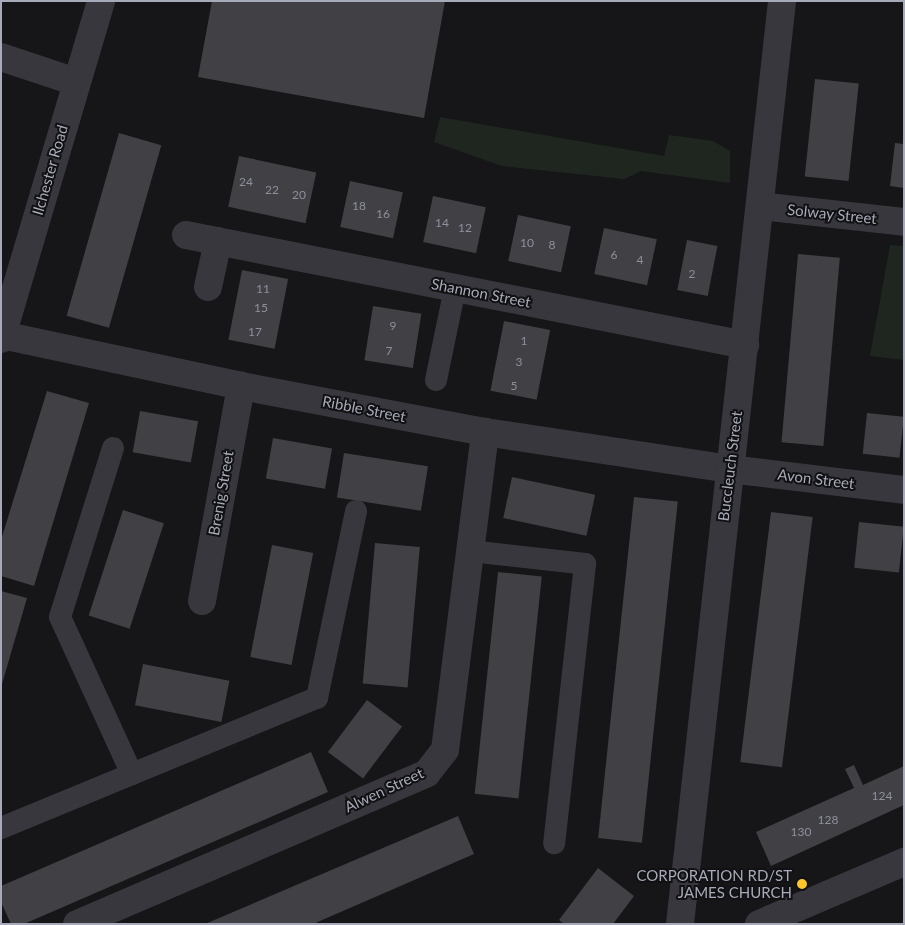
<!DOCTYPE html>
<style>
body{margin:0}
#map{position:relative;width:905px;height:925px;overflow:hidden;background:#161618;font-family:Lato,sans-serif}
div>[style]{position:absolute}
.green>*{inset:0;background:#1e261f}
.building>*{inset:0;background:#404045;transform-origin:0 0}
.service>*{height:22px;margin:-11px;padding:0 11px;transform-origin:11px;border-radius:11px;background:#37373d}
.minor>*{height:28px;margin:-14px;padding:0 14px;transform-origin:14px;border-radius:14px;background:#37373d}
.tertiary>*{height:28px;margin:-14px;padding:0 14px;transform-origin:14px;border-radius:14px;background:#37373d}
.dots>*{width:14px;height:14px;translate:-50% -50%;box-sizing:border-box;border:2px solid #111113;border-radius:50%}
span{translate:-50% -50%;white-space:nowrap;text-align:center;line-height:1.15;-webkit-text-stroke:4px #111113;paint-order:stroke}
.number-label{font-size:12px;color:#8d909c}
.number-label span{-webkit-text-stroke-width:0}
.street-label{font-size:15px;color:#a7abb9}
.poi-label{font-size:15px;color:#a7abb9}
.right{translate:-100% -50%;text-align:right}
.frame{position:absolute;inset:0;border:2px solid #a7abb9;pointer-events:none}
</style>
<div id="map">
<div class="green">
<i style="clip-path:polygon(440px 117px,664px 156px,669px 135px,713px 141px,730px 151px,730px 183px,641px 171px,624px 179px,502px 166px,434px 142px)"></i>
<i style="clip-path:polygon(890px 245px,904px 246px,904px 360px,870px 356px)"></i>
</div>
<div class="building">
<i style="clip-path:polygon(212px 1px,445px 1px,424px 118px,198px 77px)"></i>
<i style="left:815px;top:79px;width:44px;height:98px;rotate:6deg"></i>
<i style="left:119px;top:133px;width:44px;height:190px;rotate:16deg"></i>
<i style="clip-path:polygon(895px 143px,904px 144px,904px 188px,890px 186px)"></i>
<i style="left:239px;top:156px;width:79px;height:52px;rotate:12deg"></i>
<i style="left:350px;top:181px;width:54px;height:47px;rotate:12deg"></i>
<i style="left:433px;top:196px;width:54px;height:47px;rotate:12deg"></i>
<i style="left:518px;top:215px;width:54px;height:47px;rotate:12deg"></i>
<i style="left:604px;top:228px;width:54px;height:47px;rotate:12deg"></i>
<i style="left:687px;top:240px;width:31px;height:51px;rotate:11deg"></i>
<i style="left:798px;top:254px;width:42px;height:189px;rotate:5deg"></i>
<i style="left:242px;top:270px;width:47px;height:71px;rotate:11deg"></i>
<i style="left:373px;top:306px;width:49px;height:55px;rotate:9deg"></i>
<i style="left:504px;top:321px;width:47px;height:71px;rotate:11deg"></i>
<i style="clip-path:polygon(47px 391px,89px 403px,34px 586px,1px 576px,1px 540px)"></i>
<i style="left:140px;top:411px;width:59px;height:42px;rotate:10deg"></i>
<i style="left:867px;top:413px;width:37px;height:41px;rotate:6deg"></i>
<i style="left:273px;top:438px;width:60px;height:41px;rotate:10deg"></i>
<i style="left:344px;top:453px;width:85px;height:45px;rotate:9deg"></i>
<i style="left:512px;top:477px;width:85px;height:42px;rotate:12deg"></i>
<i style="left:634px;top:497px;width:44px;height:343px;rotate:6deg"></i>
<i style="left:123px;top:510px;width:43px;height:111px;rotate:18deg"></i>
<i style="left:771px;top:512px;width:42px;height:252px;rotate:7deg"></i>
<i style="left:859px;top:522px;width:45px;height:46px;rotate:6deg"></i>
<i style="left:375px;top:543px;width:45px;height:141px;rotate:5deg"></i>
<i style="left:272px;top:545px;width:42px;height:114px;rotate:11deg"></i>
<i style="left:498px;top:572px;width:44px;height:223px;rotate:6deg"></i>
<i style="clip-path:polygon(1px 591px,27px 598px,2px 684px,1px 684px)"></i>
<i style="left:143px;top:664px;width:88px;height:42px;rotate:11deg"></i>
<i style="left:367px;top:700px;width:44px;height:65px;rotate:37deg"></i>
<i style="clip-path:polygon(311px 752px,328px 792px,24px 924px,11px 924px,1px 902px,1px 886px)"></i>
<i style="clip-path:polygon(854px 765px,863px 785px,904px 766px,904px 805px,771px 866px,756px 832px,854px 788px,845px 769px)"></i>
<i style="clip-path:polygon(458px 816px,474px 854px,389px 891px,313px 924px,205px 924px)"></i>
<i style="clip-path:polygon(598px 868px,634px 896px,613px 924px,564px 924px,559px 920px)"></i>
</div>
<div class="service">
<i style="left:436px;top:380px;width:94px;rotate:-78.3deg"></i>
<i style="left:113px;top:448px;width:177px;rotate:107.4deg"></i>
<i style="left:60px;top:617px;width:173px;rotate:65.4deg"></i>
<i style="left:470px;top:551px;width:116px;rotate:6.4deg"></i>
<i style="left:585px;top:564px;width:281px;rotate:96.3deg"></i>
<i style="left:1px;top:828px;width:342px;rotate:-22.4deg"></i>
<i style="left:317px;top:698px;width:191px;rotate:-78.2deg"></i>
</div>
<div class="minor">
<i style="left:1px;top:57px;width:79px;rotate:18.4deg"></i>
<i style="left:760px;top:206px;width:145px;rotate:6.3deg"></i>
<i style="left:186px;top:235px;width:570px;rotate:11.13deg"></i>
<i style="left:208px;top:287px;width:47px;rotate:-77.7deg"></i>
<i style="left:2px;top:335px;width:244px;rotate:12deg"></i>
<i style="left:241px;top:386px;width:248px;rotate:10.7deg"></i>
<i style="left:485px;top:432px;width:247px;rotate:8.6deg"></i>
<i style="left:729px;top:469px;width:176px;rotate:6.8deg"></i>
<i style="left:1px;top:339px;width:352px;rotate:-73.5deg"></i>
<i style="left:202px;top:601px;width:219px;rotate:-79.7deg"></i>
<i style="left:77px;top:924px;width:381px;rotate:-23.3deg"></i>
<i style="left:427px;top:773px;width:29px;rotate:-52deg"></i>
<i style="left:445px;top:750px;width:321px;rotate:-82.8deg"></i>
<i style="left:680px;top:924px;width:929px;rotate:-83.69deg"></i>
</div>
<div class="tertiary">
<i style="left:759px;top:924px;width:158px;rotate:-23.2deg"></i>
</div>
<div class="dots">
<i style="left:802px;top:884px;background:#fac62c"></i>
</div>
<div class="number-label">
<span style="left:246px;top:182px">24</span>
<span style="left:272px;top:190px">22</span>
<span style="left:299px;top:195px">20</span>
<span style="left:359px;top:206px">18</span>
<span style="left:383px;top:214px">16</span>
<span style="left:442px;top:223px">14</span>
<span style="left:465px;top:228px">12</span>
<span style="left:527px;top:243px">10</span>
<span style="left:552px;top:245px">8</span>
<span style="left:614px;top:255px">6</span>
<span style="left:640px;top:260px">4</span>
<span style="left:692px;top:274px">2</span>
<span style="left:263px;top:289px">11</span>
<span style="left:261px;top:308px">15</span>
<span style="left:393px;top:326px">9</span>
<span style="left:255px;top:332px">17</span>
<span style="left:524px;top:341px">1</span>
<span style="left:389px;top:351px">7</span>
<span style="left:519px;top:362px">3</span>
<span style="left:514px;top:386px">5</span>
<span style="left:882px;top:796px">124</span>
<span style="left:828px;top:820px">128</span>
<span style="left:801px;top:832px">130</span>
</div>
<div class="street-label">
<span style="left:50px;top:170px;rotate:-74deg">Ilchester Road</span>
<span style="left:832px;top:214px;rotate:6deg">Solway Street</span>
<span style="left:481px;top:293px;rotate:11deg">Shannon Street</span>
<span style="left:364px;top:409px;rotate:11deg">Ribble Street</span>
<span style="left:730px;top:466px;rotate:-83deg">Buccleuch Street</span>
<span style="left:816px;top:479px;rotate:7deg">Avon Street</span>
<span style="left:221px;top:493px;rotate:-80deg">Brenig Street</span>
<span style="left:384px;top:790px;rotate:-25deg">Alwen Street</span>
</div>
<div class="poi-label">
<span class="right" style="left:792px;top:884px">CORPORATION RD/ST<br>JAMES CHURCH</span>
</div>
<div class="frame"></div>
</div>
